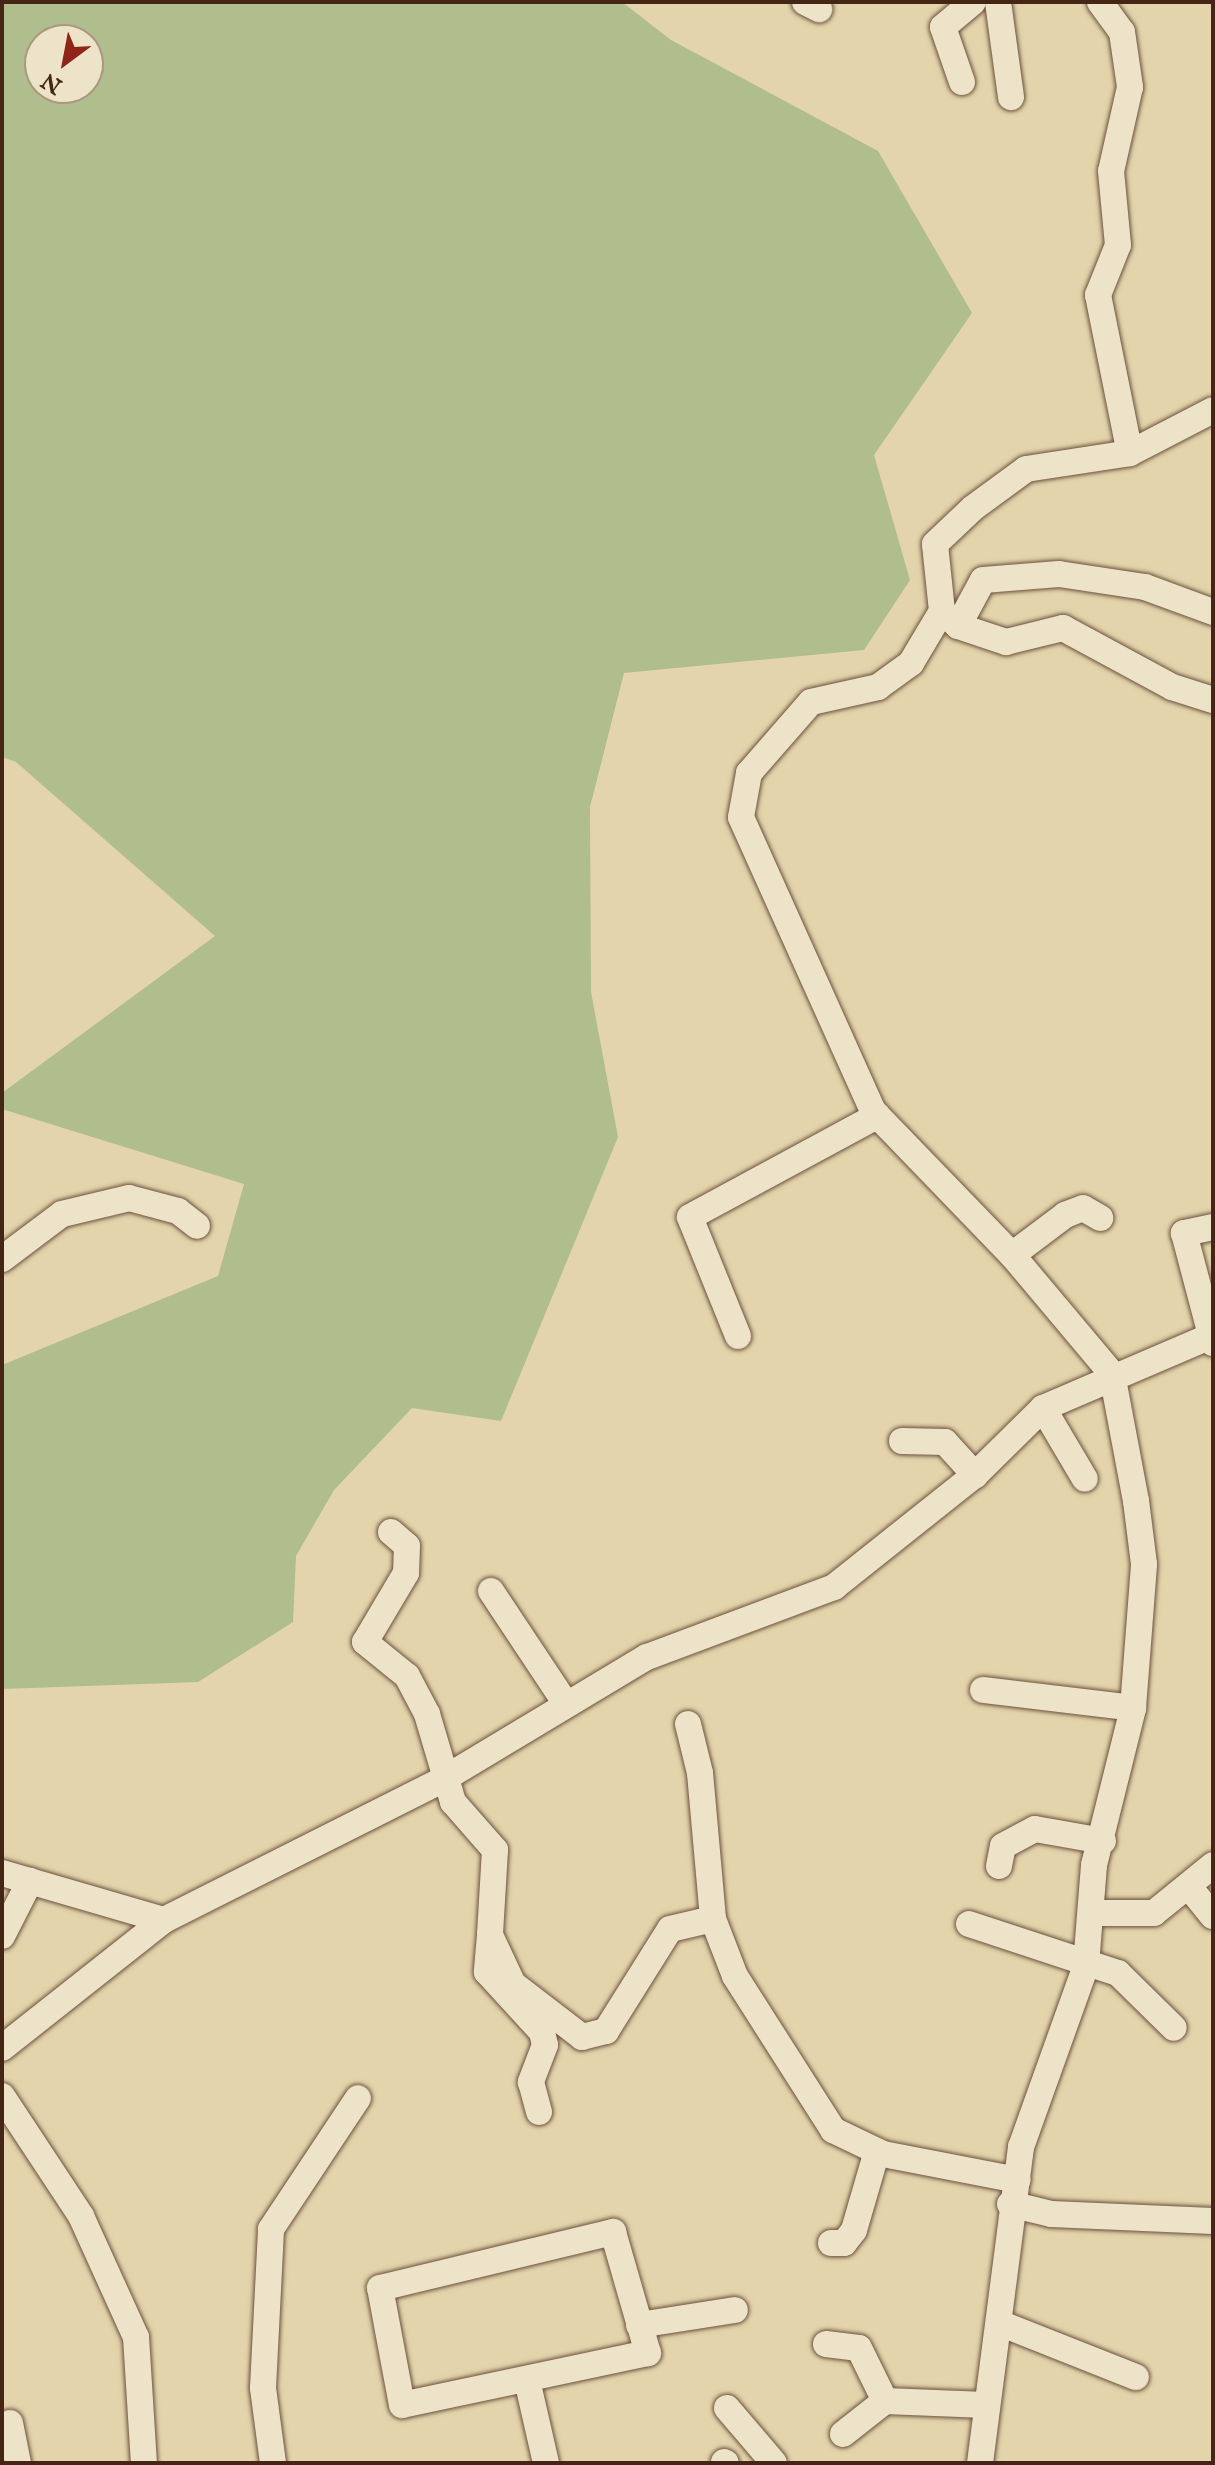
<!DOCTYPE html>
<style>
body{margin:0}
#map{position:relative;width:1215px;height:2465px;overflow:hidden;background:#e3d4ac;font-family:"IM FELL English",serif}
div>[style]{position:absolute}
.green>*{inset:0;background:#b0bd8c}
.roads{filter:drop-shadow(0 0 2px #6c513b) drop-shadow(0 0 2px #6c513b)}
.street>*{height:26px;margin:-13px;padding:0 13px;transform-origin:13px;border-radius:13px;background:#ede3c9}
span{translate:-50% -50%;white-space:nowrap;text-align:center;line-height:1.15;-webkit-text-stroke:6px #ede3c9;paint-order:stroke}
.frame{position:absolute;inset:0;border:4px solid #452515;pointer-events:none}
.north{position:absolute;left:24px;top:24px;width:80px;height:80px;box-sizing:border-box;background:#ede3c9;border:2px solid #aa9781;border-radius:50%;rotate:212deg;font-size:22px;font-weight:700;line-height:32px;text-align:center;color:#452515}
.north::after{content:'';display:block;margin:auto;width:28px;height:36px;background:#8f2418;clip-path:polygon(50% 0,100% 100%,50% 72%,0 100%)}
</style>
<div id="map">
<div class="green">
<i style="clip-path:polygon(evenodd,2px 2px,622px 2px,671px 40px,878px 151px,972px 313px,874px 455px,910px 580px,864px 650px,624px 673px,590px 807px,591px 992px,618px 1137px,501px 1421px,412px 1408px,334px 1490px,296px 1556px,293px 1622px,198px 1682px,2px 1689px,2px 1365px,218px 1276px,244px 1184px,2px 1109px,2px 1093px,215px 936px,16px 762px,2px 757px,2px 2px,40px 40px,88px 40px,88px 88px,40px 88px,40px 40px)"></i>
</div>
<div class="roads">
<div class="street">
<i style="left:805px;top:2px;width:16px;rotate:27deg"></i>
<i style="left:998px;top:2px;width:96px;rotate:82.2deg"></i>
<i style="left:1100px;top:2px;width:37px;rotate:54deg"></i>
<i style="left:1122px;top:32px;width:56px;rotate:81.7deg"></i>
<i style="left:1130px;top:87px;width:86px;rotate:102.7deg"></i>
<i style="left:1111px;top:171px;width:74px;rotate:84.6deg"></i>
<i style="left:1118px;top:245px;width:54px;rotate:111.8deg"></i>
<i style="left:1098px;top:295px;width:161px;rotate:78.6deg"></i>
<i style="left:962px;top:82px;width:58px;rotate:-109.1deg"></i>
<i style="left:943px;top:27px;width:39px;rotate:-40deg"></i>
<i style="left:942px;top:611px;width:22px;rotate:43deg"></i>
<i style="left:958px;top:626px;width:51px;rotate:18.4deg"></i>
<i style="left:1006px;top:642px;width:59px;rotate:-13.8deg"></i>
<i style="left:1063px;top:628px;width:124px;rotate:28.4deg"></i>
<i style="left:1172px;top:687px;width:43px;rotate:17.6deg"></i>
<i style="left:958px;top:626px;width:52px;rotate:-61.5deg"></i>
<i style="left:983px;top:580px;width:76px;rotate:-4.5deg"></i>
<i style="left:1059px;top:574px;width:87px;rotate:8.6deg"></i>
<i style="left:1145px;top:587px;width:72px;rotate:20.2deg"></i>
<i style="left:1213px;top:1227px;width:30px;rotate:168deg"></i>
<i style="left:1184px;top:1233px;width:114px;rotate:75.2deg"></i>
<i style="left:1012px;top:1255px;width:66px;rotate:-37deg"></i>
<i style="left:1065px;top:1215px;width:19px;rotate:-21deg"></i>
<i style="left:1083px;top:1208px;width:20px;rotate:30deg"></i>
<i style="left:2px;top:1259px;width:75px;rotate:-36.9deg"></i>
<i style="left:62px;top:1214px;width:69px;rotate:-13.4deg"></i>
<i style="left:129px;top:1198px;width:51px;rotate:14.9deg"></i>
<i style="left:178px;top:1211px;width:24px;rotate:38deg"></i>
<i style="left:738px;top:1336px;width:128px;rotate:-112deg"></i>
<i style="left:690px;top:1217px;width:213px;rotate:-28.4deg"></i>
<i style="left:1043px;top:1408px;width:82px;rotate:59.4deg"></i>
<i style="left:902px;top:1441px;width:43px;rotate:1.3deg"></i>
<i style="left:945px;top:1442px;width:45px;rotate:47.7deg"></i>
<i style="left:391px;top:1532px;width:21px;rotate:41deg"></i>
<i style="left:407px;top:1546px;width:27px;rotate:92deg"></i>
<i style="left:406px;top:1573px;width:80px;rotate:120.7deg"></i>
<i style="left:365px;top:1642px;width:54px;rotate:39deg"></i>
<i style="left:407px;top:1676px;width:43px;rotate:62.2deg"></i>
<i style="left:427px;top:1714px;width:92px;rotate:73.5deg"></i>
<i style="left:453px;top:1802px;width:64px;rotate:48.8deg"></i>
<i style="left:495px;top:1850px;width:85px;rotate:93.4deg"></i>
<i style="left:490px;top:1935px;width:54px;rotate:64.9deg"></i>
<i style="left:513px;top:1984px;width:87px;rotate:37.5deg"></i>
<i style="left:582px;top:2037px;width:25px;rotate:-14deg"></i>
<i style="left:606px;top:2031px;width:120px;rotate:-57.9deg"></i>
<i style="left:670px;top:1929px;width:44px;rotate:-13.1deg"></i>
<i style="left:491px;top:1591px;width:136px;rotate:56.4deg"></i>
<i style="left:983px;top:1690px;width:151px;rotate:6.8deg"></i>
<i style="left:688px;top:1724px;width:50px;rotate:76.2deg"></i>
<i style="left:700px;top:1773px;width:147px;rotate:84.9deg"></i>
<i style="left:713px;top:1919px;width:61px;rotate:68.9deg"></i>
<i style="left:735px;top:1976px;width:183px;rotate:57.5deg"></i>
<i style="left:833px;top:2130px;width:55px;rotate:25.6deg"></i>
<i style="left:883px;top:2154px;width:137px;rotate:10.9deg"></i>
<i style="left:999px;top:1866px;width:20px;rotate:-79deg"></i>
<i style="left:1003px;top:1846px;width:36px;rotate:-28deg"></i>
<i style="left:1035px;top:1829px;width:69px;rotate:10deg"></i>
<i style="left:2px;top:1873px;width:169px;rotate:16.2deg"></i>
<i style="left:1190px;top:1888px;width:36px;rotate:51deg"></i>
<i style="left:1096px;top:1913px;width:58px"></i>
<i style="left:1154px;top:1913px;width:76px;rotate:-39.1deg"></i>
<i style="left:969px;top:1924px;width:157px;rotate:18.2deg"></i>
<i style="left:1118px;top:1973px;width:78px;rotate:44.5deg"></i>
<i style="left:490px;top:1935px;width:37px;rotate:95deg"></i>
<i style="left:487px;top:1972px;width:81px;rotate:47.5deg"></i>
<i style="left:542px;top:2032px;width:13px;rotate:77deg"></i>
<i style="left:545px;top:2045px;width:40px;rotate:111deg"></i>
<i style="left:531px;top:2082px;width:31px;rotate:75deg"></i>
<i style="left:2px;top:1936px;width:62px;rotate:-63deg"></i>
<i style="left:2px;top:2048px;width:206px;rotate:-38.3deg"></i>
<i style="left:164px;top:1920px;width:311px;rotate:-26.7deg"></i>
<i style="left:442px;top:1780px;width:239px;rotate:-31deg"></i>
<i style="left:647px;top:1657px;width:200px;rotate:-20.5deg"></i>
<i style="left:834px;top:1587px;width:180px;rotate:-38.5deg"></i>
<i style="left:975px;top:1475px;width:95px;rotate:-44.6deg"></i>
<i style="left:1043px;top:1408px;width:185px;rotate:-23.2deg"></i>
<i style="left:2px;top:2096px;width:144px;rotate:56.6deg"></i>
<i style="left:81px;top:2216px;width:133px;rotate:65.6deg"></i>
<i style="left:136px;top:2337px;width:126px;rotate:86.4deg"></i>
<i style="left:1010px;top:2204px;width:42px;rotate:13.7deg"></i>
<i style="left:1051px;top:2214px;width:162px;rotate:2.5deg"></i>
<i style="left:613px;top:2232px;width:126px;rotate:73.9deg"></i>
<i style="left:648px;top:2353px;width:251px;rotate:168.1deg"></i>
<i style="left:402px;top:2405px;width:119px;rotate:-100.6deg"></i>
<i style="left:380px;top:2288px;width:240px;rotate:-13.5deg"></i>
<i style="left:831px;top:2243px;width:13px"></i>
<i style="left:844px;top:2243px;width:16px;rotate:-52deg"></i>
<i style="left:854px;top:2230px;width:82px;rotate:-73.8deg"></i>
<i style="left:1002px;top:2324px;width:144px;rotate:21.6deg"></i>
<i style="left:639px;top:2325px;width:97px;rotate:-8.9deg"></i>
<i style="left:826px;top:2344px;width:33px;rotate:7deg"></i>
<i style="left:859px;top:2348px;width:59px;rotate:63.9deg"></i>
<i style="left:885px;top:2401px;width:101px;rotate:2.3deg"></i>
<i style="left:527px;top:2380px;width:85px;rotate:77.1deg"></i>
<i style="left:727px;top:2408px;width:72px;rotate:49.5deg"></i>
<i style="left:10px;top:2423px;width:41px;rotate:78.7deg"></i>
<i style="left:843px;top:2434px;width:53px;rotate:-38.2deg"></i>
<i style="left:724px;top:2462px;width:2px;rotate:27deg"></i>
<i style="left:273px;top:2463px;width:76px;rotate:-97.6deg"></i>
<i style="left:263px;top:2388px;width:159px;rotate:-87.1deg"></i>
<i style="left:271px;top:2229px;width:157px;rotate:-56.4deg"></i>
<i style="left:980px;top:2463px;width:319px;rotate:-82.6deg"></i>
<i style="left:1021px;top:2147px;width:193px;rotate:-70.3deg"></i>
<i style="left:1086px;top:1965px;width:100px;rotate:-85.4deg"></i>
<i style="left:1094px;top:1865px;width:162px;rotate:-76deg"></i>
<i style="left:1133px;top:1708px;width:144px;rotate:-85.6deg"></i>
<i style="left:1144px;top:1564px;width:64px;rotate:-97.2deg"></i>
<i style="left:1136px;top:1501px;width:129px;rotate:-100.7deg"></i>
<i style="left:1112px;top:1374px;width:155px;rotate:-130deg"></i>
<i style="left:1012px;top:1255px;width:200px;rotate:-134deg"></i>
<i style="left:873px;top:1111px;width:322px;rotate:-114.2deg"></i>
<i style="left:741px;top:817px;width:45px;rotate:-79.7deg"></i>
<i style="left:749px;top:773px;width:94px;rotate:-48.9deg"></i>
<i style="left:811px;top:702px;width:69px;rotate:-12.6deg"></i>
<i style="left:878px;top:687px;width:41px;rotate:-36deg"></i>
<i style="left:911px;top:663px;width:61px;rotate:-59.2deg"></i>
<i style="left:942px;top:611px;width:67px;rotate:-96deg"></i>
<i style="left:935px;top:544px;width:52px;rotate:-43.5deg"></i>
<i style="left:973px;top:508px;width:66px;rotate:-36.3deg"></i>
<i style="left:1026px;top:469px;width:105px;rotate:-8.7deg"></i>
<i style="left:1130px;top:453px;width:93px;rotate:-27.4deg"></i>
</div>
</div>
<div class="frame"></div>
<div class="north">N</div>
</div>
